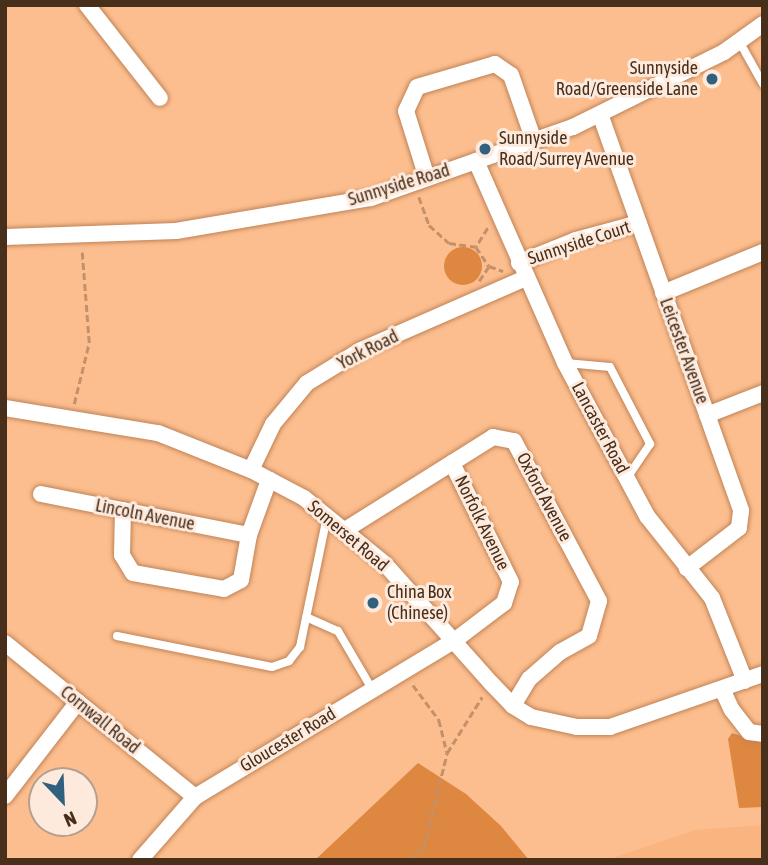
<!DOCTYPE html>
<style>
body{margin:0}
#map{position:relative;width:768px;height:865px;overflow:hidden;background:#fdbe8f;font-family:"Asap Condensed",sans-serif}
div>[style]{position:absolute}
.built>*{inset:0;background:#f9b480}
.green>*{inset:0;background:#dd8740}
.round{border-radius:50%}
.path>*{height:2.5px;margin-top:-1.25px;transform-origin:0;background:repeating-linear-gradient(90deg,#c3906a 0 7px,transparent 0 10.5px)}
.roads{filter:drop-shadow(0 0 2px #bf8356) drop-shadow(0 0 2px #bf8356)}
.lane>*{height:8px;margin:-4px;padding:0 4px;transform-origin:4px;border-radius:4px;background:#fff}
.street>*{height:16px;margin:-8px;padding:0 8px;transform-origin:8px;border-radius:8px;background:#fff}
.dots>*{width:19px;height:19px;translate:-50% -50%;box-sizing:border-box;border:4px solid #feeadc;border-radius:50%}
span{translate:-50% -50%;white-space:nowrap;text-align:center;line-height:1.15;-webkit-text-stroke:6px #feeadc;paint-order:stroke}
.poi-label{font-size:18px;color:#482f1c}
.right{translate:-100% -50%;text-align:right}
.left{translate:0 -50%;text-align:left}
.street-label{font-size:18px;color:#482f1c}
.frame{position:absolute;inset:0;border:7px solid #482f1c;pointer-events:none}
.north{position:absolute;left:28px;top:767px;width:70px;height:70px;box-sizing:border-box;background:#feeadc;border:2px solid #b59f8f;border-radius:50%;rotate:157deg;font-size:19px;font-weight:700;line-height:28px;text-align:center;color:#482f1c}
.north::after{content:'';display:block;margin:auto;width:24px;height:32px;background:#30617f;clip-path:polygon(50% 0,100% 100%,50% 72%,0 100%)}
</style>
<div id="map">
<div class="built">
<i style="clip-path:polygon(763px 825px,763px 860px,607px 860px,695px 830px)"></i>
</div>
<div class="green">
<i class="round" style="left:444px;top:247px;width:38px;height:38px"></i>
<i style="clip-path:polygon(732px 733px,763px 743px,763px 807px,739px 808px,728px 739px)"></i>
<i style="clip-path:polygon(418px 763px,466px 794px,501px 826px,529px 860px,315px 860px)"></i>
</div>
<div class="path">
<i style="left:419px;top:197px;width:30px;rotate:70deg"></i>
<i style="left:429px;top:225px;width:27px;rotate:42deg"></i>
<i style="left:449px;top:243px;width:27px;rotate:8deg"></i>
<i style="left:488px;top:228px;width:22px;rotate:122deg"></i>
<i style="left:476px;top:247px;width:23px;rotate:56deg"></i>
<i style="left:479px;top:281px;width:18px;rotate:-56deg"></i>
<i style="left:489px;top:266px;width:15px;rotate:20deg"></i>
<i style="left:74px;top:404px;width:63px;rotate:-76.2deg"></i>
<i style="left:89px;top:343px;width:91px;rotate:-94.4deg"></i>
<i style="left:413px;top:685px;width:44px;rotate:53.4deg"></i>
<i style="left:439px;top:720px;width:34px;rotate:76deg"></i>
<i style="left:410px;top:860px;width:19px;rotate:-43deg"></i>
<i style="left:424px;top:847px;width:97px;rotate:-76.3deg"></i>
<i style="left:447px;top:753px;width:66px;rotate:-58deg"></i>
</div>
<div class="roads">
<div class="lane">
<i style="left:739px;top:41px;width:49px;rotate:60.8deg"></i>
<i style="left:566px;top:363px;width:44px;rotate:5.2deg"></i>
<i style="left:610px;top:367px;width:87px;rotate:62.5deg"></i>
<i style="left:650px;top:444px;width:41px;rotate:124.1deg"></i>
<i style="left:306px;top:617px;width:35px;rotate:24deg"></i>
<i style="left:338px;top:631px;width:67px;rotate:59.6deg"></i>
<i style="left:117px;top:636px;width:158px;rotate:11.3deg"></i>
<i style="left:272px;top:667px;width:18px;rotate:-19deg"></i>
<i style="left:289px;top:661px;width:18px;rotate:-52deg"></i>
<i style="left:300px;top:647px;width:133px;rotate:-78.3deg"></i>
</div>
<div class="street">
<i style="left:87px;top:5px;width:118px;rotate:51.9deg"></i>
<i style="left:600px;top:114px;width:421px;rotate:70.4deg"></i>
<i style="left:741px;top:511px;width:17px;rotate:97deg"></i>
<i style="left:739px;top:528px;width:66px;rotate:142.4deg"></i>
<i style="left:476px;top:161px;width:221px;rotate:66.2deg"></i>
<i style="left:565px;top:363px;width:174px;rotate:61.8deg"></i>
<i style="left:647px;top:516px;width:105px;rotate:51.6deg"></i>
<i style="left:712px;top:598px;width:89px;rotate:68.3deg"></i>
<i style="left:427px;top:178px;width:70px;rotate:-107.4deg"></i>
<i style="left:406px;top:111px;width:26px;rotate:-65deg"></i>
<i style="left:417px;top:87px;width:81px;rotate:-16.4deg"></i>
<i style="left:495px;top:64px;width:19px;rotate:35deg"></i>
<i style="left:511px;top:75px;width:70px;rotate:70.8deg"></i>
<i style="left:5px;top:237px;width:171px;rotate:-2deg"></i>
<i style="left:176px;top:231px;width:198px;rotate:-9.6deg"></i>
<i style="left:371px;top:198px;width:214px;rotate:-19.4deg"></i>
<i style="left:573px;top:127px;width:169px;rotate:-26.4deg"></i>
<i style="left:724px;top:52px;width:48px;rotate:-35.7deg"></i>
<i style="left:519px;top:263px;width:61px;rotate:-22deg"></i>
<i style="left:576px;top:240px;width:65px;rotate:-15.1deg"></i>
<i style="left:663px;top:293px;width:108px;rotate:-22.3deg"></i>
<i style="left:5px;top:408px;width:155px;rotate:9.3deg"></i>
<i style="left:158px;top:433px;width:100px;rotate:21.7deg"></i>
<i style="left:251px;top:470px;width:60px;rotate:27.8deg"></i>
<i style="left:304px;top:498px;width:104px;rotate:39.2deg"></i>
<i style="left:385px;top:564px;width:161px;rotate:48.3deg"></i>
<i style="left:492px;top:684px;width:30px;rotate:46deg"></i>
<i style="left:513px;top:706px;width:21px;rotate:31deg"></i>
<i style="left:531px;top:717px;width:47px;rotate:12.3deg"></i>
<i style="left:577px;top:727px;width:33px"></i>
<i style="left:610px;top:727px;width:162px;rotate:-19.1deg"></i>
<i style="left:707px;top:415px;width:60px;rotate:-21.4deg"></i>
<i style="left:251px;top:470px;width:51px;rotate:-64.4deg"></i>
<i style="left:273px;top:424px;width:53px;rotate:-50.3deg"></i>
<i style="left:307px;top:383px;width:63px;rotate:-31.4deg"></i>
<i style="left:361px;top:350px;width:180px;rotate:-23.6deg"></i>
<i style="left:41px;top:494px;width:212px;rotate:11.2deg"></i>
<i style="left:123px;top:510px;width:45px;rotate:91.3deg"></i>
<i style="left:122px;top:555px;width:21px;rotate:59deg"></i>
<i style="left:133px;top:573px;width:92px;rotate:10deg"></i>
<i style="left:224px;top:589px;width:19px;rotate:-28deg"></i>
<i style="left:241px;top:580px;width:46px;rotate:-79.9deg"></i>
<i style="left:249px;top:535px;width:59px;rotate:-70deg"></i>
<i style="left:345px;top:530px;width:175px;rotate:-32.1deg"></i>
<i style="left:493px;top:437px;width:21px;rotate:11deg"></i>
<i style="left:514px;top:441px;width:181px;rotate:62deg"></i>
<i style="left:599px;top:601px;width:36px;rotate:106deg"></i>
<i style="left:589px;top:636px;width:33px;rotate:151deg"></i>
<i style="left:560px;top:652px;width:41px;rotate:138.9deg"></i>
<i style="left:529px;top:679px;width:31px;rotate:121deg"></i>
<i style="left:5px;top:643px;width:245px;rotate:39deg"></i>
<i style="left:722px;top:689px;width:23px;rotate:65deg"></i>
<i style="left:732px;top:710px;width:28px;rotate:52deg"></i>
<i style="left:749px;top:732px;width:14px;rotate:8deg"></i>
<i style="left:5px;top:796px;width:119px;rotate:-52.2deg"></i>
<i style="left:140px;top:860px;width:84px;rotate:-48.9deg"></i>
<i style="left:195px;top:797px;width:302px;rotate:-31.1deg"></i>
<i style="left:454px;top:641px;width:63px;rotate:-37.2deg"></i>
<i style="left:504px;top:603px;width:22px;rotate:-72deg"></i>
<i style="left:511px;top:582px;width:133px;rotate:-116.4deg"></i>
</div>
</div>
<div class="dots">
<i style="left:712px;top:79px;background:#30617f"></i>
<i style="left:485px;top:149px;background:#30617f"></i>
<i style="left:373px;top:603px;background:#30617f"></i>
</div>
<div class="poi-label">
<span class="right" style="left:698px;top:79px">Sunnyside<br>Road/Greenside Lane</span>
<span class="left" style="left:499px;top:149px">Sunnyside<br>Road/Surrey Avenue</span>
<span class="left" style="left:387px;top:603px">China Box<br>(Chinese)</span>
</div>
<div class="street-label">
<span style="left:399px;top:185px;rotate:-17deg">Sunnyside Road</span>
<span style="left:579px;top:243px;rotate:-18deg">Sunnyside Court</span>
<span style="left:368px;top:350px;rotate:-27deg">York Road</span>
<span style="left:684px;top:351px;rotate:70deg">Leicester Avenue</span>
<span style="left:600px;top:428px;rotate:62deg">Lancaster Road</span>
<span style="left:544px;top:497px;rotate:62deg">Oxford Avenue</span>
<span style="left:145px;top:515px;rotate:11deg">Lincoln Avenue</span>
<span style="left:482px;top:523px;rotate:64deg">Norfolk Avenue</span>
<span style="left:348px;top:536px;rotate:40deg">Somerset Road</span>
<span style="left:100px;top:720px;rotate:39deg">Cornwall Road</span>
<span style="left:288px;top:740px;rotate:-31deg">Gloucester Road</span>
</div>
<div class="frame"></div>
<div class="north">N</div>
</div>
